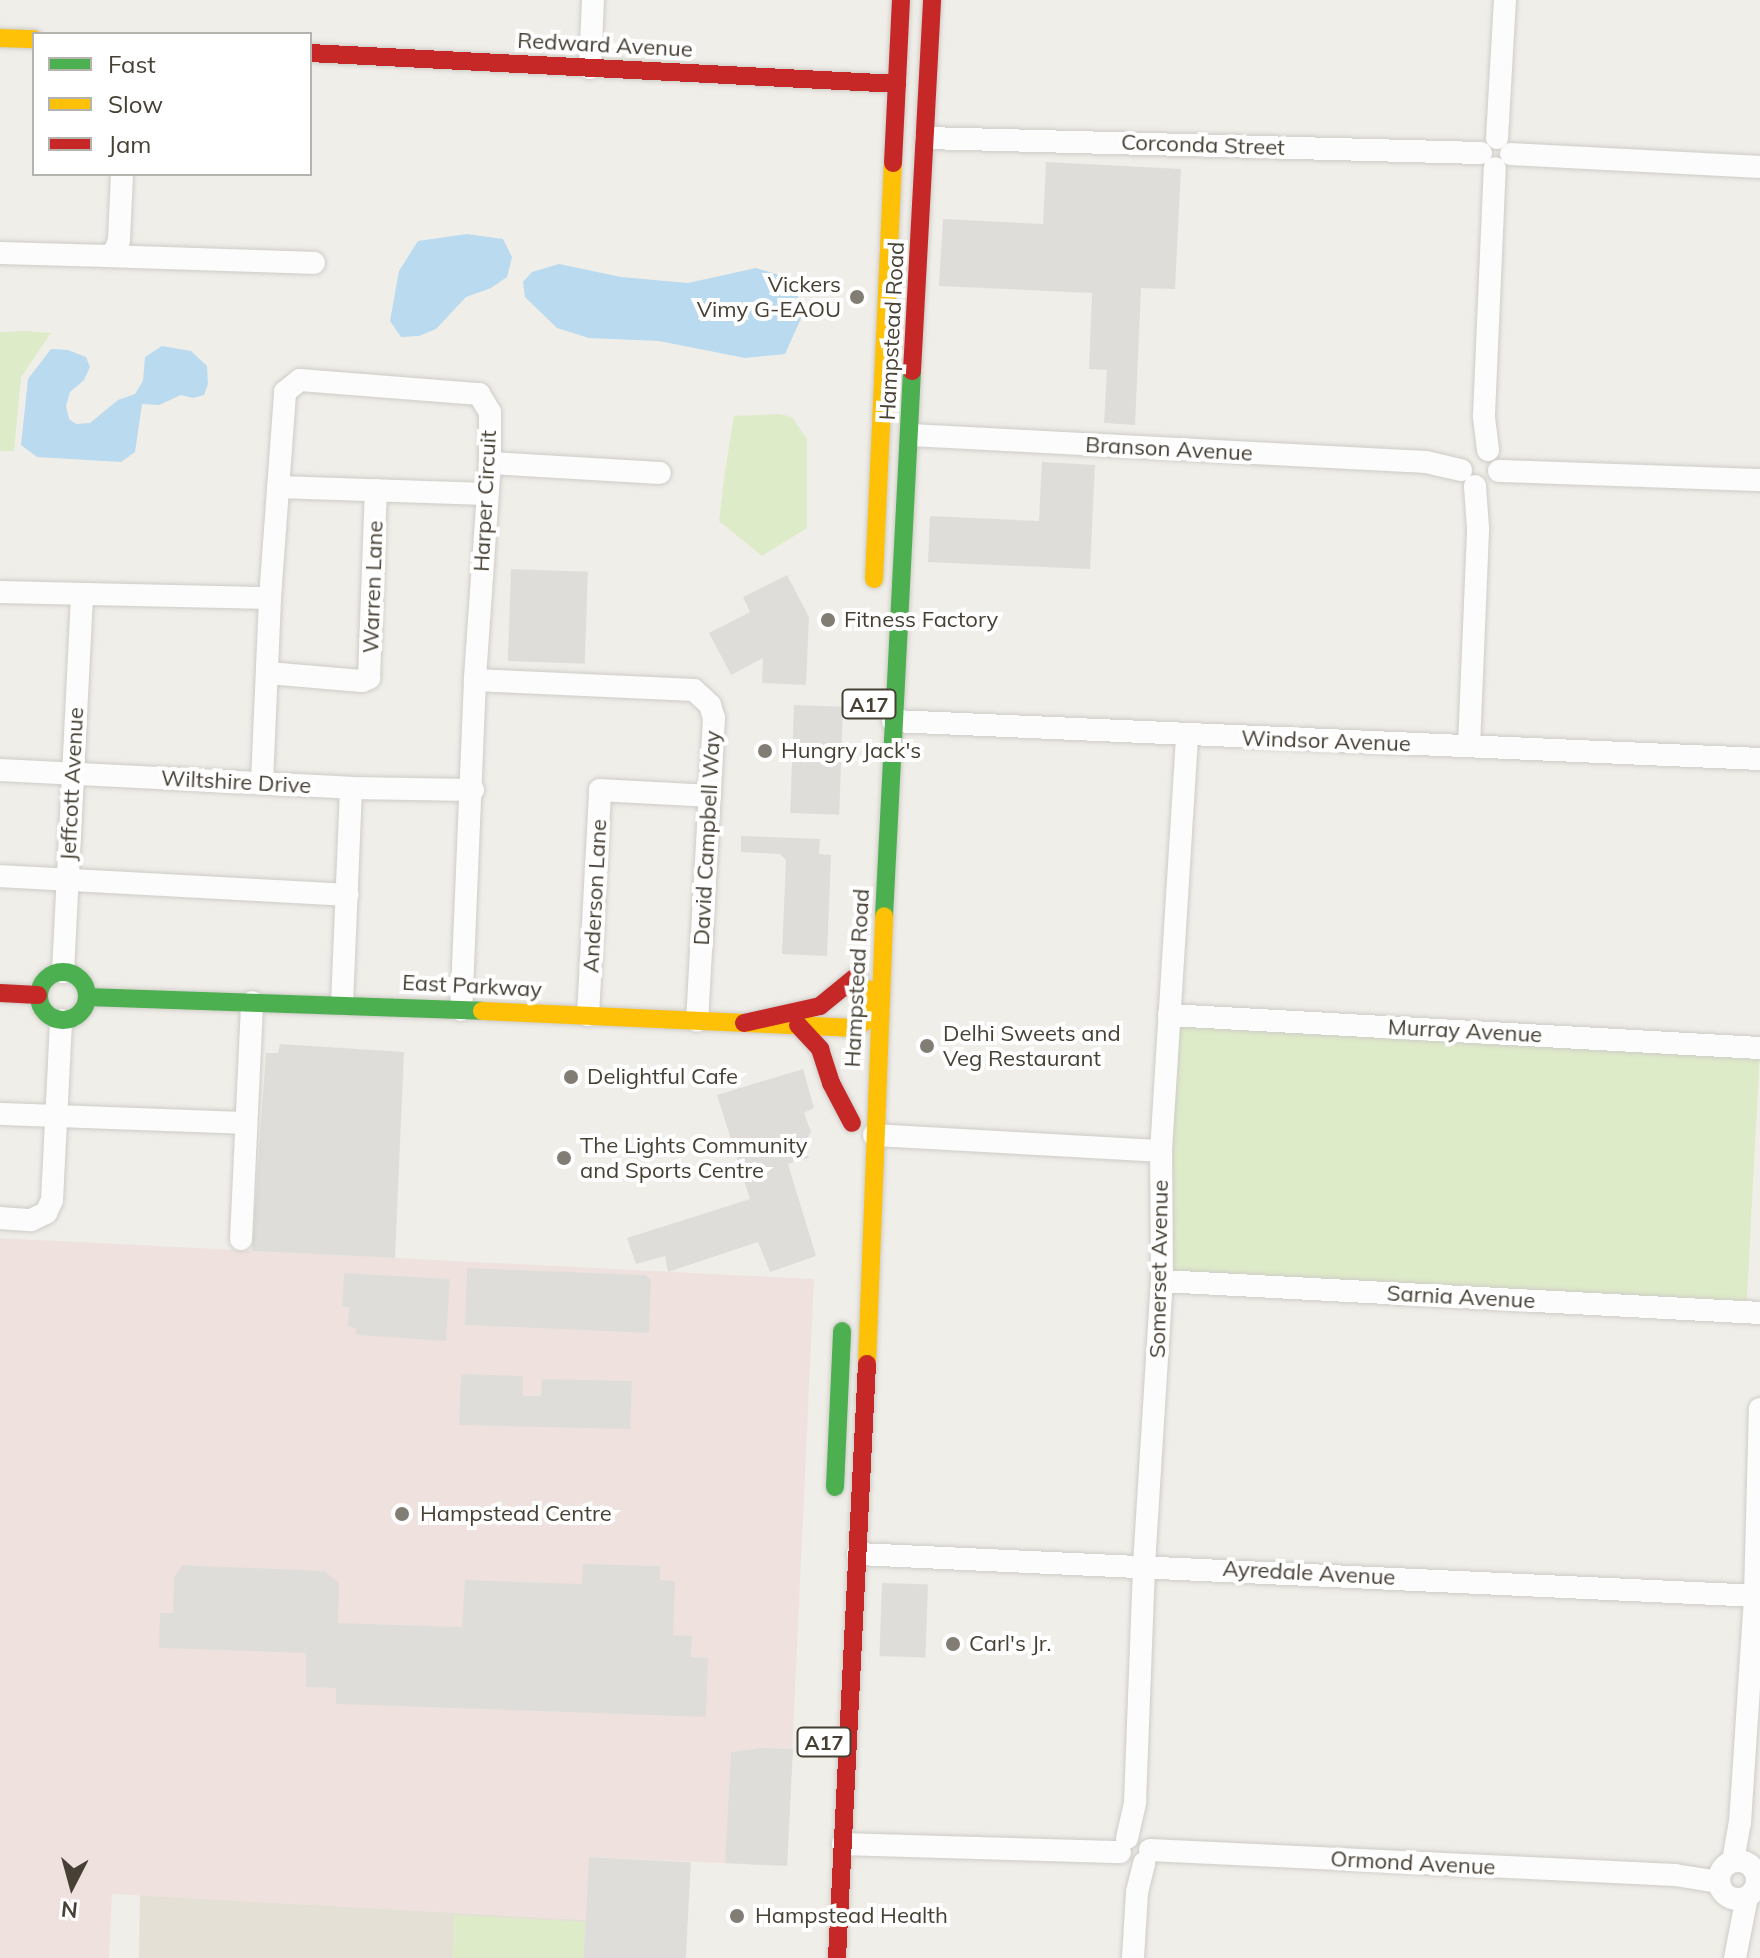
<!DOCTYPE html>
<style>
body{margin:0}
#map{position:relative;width:1760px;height:1958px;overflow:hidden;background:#f0eee9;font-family:Mulish,sans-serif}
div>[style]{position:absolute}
.residential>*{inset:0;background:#e5e0d6}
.medical>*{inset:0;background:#efe2de}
.green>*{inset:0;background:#deebc9;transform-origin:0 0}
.parking>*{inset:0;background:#dfddda;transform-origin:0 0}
.water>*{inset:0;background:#b9daef}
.roads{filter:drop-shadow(0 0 2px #ceccc7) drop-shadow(0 0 2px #ceccc7)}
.street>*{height:22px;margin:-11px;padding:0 11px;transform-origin:11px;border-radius:11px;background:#fdfcfc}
.street>.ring{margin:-11px;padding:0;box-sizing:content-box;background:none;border:22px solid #fdfcfc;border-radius:50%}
.fast>*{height:18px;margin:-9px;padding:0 9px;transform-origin:9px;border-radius:9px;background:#4caf50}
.fast>.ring{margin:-9px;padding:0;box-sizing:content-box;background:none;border:18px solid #4caf50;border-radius:50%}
.slow>*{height:18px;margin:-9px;padding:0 9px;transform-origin:9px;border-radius:9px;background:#ffc107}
.jam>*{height:18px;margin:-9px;padding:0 9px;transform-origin:9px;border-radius:9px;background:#c62828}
.dots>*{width:22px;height:22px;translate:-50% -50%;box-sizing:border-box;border:4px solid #fff;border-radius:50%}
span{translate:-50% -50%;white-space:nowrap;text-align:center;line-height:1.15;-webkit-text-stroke:8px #fff;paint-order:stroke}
.shield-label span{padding:2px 6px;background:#fff;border:2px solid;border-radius:6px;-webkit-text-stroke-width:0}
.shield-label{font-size:20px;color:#474035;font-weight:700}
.street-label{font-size:22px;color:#474035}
.poi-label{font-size:22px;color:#474035}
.right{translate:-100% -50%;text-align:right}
.left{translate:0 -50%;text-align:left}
.legend{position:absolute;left:32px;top:32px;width:280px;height:144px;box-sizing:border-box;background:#fff;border:2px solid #b5b3ae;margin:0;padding:10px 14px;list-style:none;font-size:24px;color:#474035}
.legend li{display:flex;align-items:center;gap:16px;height:40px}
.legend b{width:40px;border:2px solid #b5b3ae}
.north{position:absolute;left:32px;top:1846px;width:80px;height:80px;-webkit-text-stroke:6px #fff;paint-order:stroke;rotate:186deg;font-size:22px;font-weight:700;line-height:32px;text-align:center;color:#474035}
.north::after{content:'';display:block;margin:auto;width:28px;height:36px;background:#474035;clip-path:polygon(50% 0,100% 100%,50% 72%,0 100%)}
</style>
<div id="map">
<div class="residential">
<i style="clip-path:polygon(140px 1895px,587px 1920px,585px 1958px,139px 1958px)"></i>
</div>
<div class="medical">
<i style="clip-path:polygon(0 1238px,814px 1279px,787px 1866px,590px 1857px,587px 1920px,112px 1894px,109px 1958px,0 1958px)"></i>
</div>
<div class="green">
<i style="clip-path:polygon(25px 331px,51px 333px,21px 377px,14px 451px,0 451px,0 332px)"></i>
<i style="clip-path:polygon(779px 414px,792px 417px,807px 439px,807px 528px,762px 556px,719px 521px,725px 471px,734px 416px)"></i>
<i style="left:1169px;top:1015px;width:592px;height:266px;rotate:3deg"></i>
<i style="clip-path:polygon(454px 1915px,585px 1922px,584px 1958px,452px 1958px)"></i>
</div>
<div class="parking">
<i style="clip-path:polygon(1046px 162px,1181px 169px,1175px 289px,1141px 288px,1135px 425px,1104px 423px,1107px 370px,1089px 369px,1092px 293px,939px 286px,943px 219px,1043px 224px)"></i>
<i style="clip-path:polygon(1042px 462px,1095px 465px,1090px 569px,928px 562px,930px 516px,1039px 521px)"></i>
<i style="left:511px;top:569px;width:77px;height:92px;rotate:2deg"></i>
<i style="clip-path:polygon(787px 575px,809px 617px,806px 685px,762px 683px,763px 658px,731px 675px,709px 633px,750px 612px,743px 597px)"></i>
<i style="left:794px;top:705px;width:49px;height:108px;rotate:2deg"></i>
<i style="clip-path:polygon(741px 836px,820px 839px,819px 854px,831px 855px,827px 956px,782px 954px,786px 860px,780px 854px,741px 852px)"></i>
<i style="clip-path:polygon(280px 1044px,404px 1052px,395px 1258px,252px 1251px,266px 1053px,278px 1053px)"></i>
<i style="clip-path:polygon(803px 1069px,814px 1108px,804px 1113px,811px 1132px,804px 1144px,809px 1158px,788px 1164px,816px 1256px,770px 1272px,758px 1242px,668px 1272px,665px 1256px,636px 1264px,627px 1238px,750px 1199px,717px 1095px)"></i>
<i style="clip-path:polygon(467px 1268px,644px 1275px,651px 1279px,649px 1333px,465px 1325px)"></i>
<i style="clip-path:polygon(344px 1273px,450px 1279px,446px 1341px,356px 1335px,356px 1328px,348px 1327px,349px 1307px,342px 1307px)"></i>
<i style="clip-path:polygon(461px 1374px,523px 1376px,523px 1396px,541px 1396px,542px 1379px,632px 1381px,630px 1429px,459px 1425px)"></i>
<i style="clip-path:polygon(583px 1564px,660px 1566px,660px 1580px,675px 1581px,673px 1635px,692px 1636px,691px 1657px,708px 1658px,706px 1717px,336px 1704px,336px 1688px,306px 1687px,306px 1653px,159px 1648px,160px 1613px,173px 1613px,174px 1577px,182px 1565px,324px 1571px,339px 1583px,338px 1623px,462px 1627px,465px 1580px,582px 1584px)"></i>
<i style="left:882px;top:1583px;width:46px;height:73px;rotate:2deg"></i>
<i style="clip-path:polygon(761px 1748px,793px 1749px,787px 1866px,725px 1863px,731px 1752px)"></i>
<i style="left:589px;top:1857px;width:102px;height:101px;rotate:3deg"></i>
</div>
<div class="water">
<i style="clip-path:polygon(467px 234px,503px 239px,512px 257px,507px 277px,491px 288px,466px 297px,436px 329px,419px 336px,401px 337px,390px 321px,399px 271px,418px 241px)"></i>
<i style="clip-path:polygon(559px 264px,621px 277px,688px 283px,756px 268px,793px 279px,803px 314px,785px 354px,745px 358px,659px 341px,589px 338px,557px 328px,525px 297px,523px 282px,532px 272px)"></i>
<i style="clip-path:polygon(162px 346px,191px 351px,207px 366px,208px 384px,204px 395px,193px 398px,181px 395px,159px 405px,142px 404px,135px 452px,121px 462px,37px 457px,21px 445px,28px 379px,51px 349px,68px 350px,86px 357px,90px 367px,84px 380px,70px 392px,66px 406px,69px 419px,76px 424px,90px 423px,118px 400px,135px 394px,143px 381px,145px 357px)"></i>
</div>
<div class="roads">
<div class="street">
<i style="left:590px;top:68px;width:68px;rotate:-87.5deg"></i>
<i style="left:926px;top:138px;width:555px;rotate:1.55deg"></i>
<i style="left:1497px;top:138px;width:138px;rotate:-86.7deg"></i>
<i style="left:1511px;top:154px;width:249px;rotate:3deg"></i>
<i style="left:0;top:253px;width:108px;rotate:1.6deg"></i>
<i style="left:108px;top:256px;width:9px;rotate:-36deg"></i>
<i style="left:115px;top:251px;width:12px;rotate:-70deg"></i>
<i style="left:119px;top:240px;width:66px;rotate:-87.4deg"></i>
<i style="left:108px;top:256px;width:206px;rotate:1.9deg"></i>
<i style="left:911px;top:435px;width:516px;rotate:3deg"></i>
<i style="left:1426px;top:462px;width:36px;rotate:13deg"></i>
<i style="left:1488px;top:450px;width:35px;rotate:-97deg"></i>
<i style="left:1484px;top:415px;width:247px;rotate:-87.5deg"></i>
<i style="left:490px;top:463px;width:170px;rotate:3.4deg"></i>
<i style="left:1499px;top:471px;width:261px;rotate:2deg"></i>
<i style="left:278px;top:487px;width:208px;rotate:1.9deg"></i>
<i style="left:0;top:592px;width:270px;rotate:1.3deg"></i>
<i style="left:268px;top:673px;width:94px;rotate:4.9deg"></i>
<i style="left:362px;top:681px;width:8px;rotate:-23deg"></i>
<i style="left:369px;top:678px;width:188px;rotate:-87.9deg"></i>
<i style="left:475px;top:680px;width:219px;rotate:2.6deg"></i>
<i style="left:694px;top:690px;width:22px;rotate:43deg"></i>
<i style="left:710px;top:705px;width:14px;rotate:73deg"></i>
<i style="left:714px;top:718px;width:303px;rotate:93.2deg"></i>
<i style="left:893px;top:721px;width:868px;rotate:2.51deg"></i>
<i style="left:1469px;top:746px;width:218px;rotate:-87.6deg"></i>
<i style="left:1478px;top:528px;width:42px;rotate:-94.1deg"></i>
<i style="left:0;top:770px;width:351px;rotate:2.9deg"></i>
<i style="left:351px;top:788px;width:122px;rotate:0.9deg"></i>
<i style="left:262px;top:782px;width:184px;rotate:-87.5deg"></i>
<i style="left:270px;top:598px;width:207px;rotate:-85.8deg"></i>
<i style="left:285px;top:392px;width:19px;rotate:-39deg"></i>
<i style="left:300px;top:380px;width:180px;rotate:4.5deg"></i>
<i style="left:479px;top:394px;width:21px;rotate:59deg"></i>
<i style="left:490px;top:412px;width:51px;rotate:90deg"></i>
<i style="left:490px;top:463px;width:218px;rotate:94deg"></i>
<i style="left:475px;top:680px;width:330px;rotate:92.4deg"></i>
<i style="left:0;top:876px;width:348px;rotate:3.1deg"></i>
<i style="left:63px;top:972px;width:375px;rotate:-87.1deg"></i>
<i style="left:342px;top:1004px;width:216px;rotate:-87.6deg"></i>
<i style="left:588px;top:1015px;width:225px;rotate:-86.9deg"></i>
<i style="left:600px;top:790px;width:110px;rotate:3.1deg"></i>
<i style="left:1169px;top:1015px;width:592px;rotate:3.2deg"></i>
<i style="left:0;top:1114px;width:245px;rotate:2.1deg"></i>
<i style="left:874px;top:1135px;width:287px;rotate:3.2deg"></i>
<i style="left:0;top:1218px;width:31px;rotate:4deg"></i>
<i style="left:31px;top:1220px;width:17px;rotate:-25deg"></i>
<i style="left:46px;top:1213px;width:14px;rotate:-65deg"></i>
<i style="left:52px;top:1200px;width:180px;rotate:-87.1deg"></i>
<i style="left:241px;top:1239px;width:237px;rotate:-87.3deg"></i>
<i style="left:1162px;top:1281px;width:599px;rotate:3.06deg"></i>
<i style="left:858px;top:1554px;width:903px;rotate:2.67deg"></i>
<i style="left:1127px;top:1838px;width:37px;rotate:-77deg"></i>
<i style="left:1135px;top:1802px;width:237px;rotate:-87.8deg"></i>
<i style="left:1144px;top:1565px;width:285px;rotate:-86.4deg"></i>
<i style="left:1162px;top:1281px;width:130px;rotate:-90.4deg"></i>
<i style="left:1161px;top:1151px;width:416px;rotate:-86.4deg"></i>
<i style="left:843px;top:1844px;width:277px;rotate:1.7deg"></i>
<i style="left:1150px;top:1850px;width:526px;rotate:2.73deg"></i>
<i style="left:1675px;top:1875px;width:45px;rotate:9deg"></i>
<i class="ring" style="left:1719px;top:1861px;width:16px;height:16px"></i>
<i style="left:1733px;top:1861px;width:39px;rotate:-80deg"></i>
<i style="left:1740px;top:1823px;width:228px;rotate:-86.2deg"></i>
<i style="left:1755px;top:1595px;width:186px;rotate:-88.5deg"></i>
<i style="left:1133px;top:1958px;width:66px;rotate:-86.5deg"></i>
<i style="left:1137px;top:1892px;width:30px;rotate:-76deg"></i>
<i style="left:1735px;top:1958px;width:62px;rotate:-78.9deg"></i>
</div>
<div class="fast">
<i style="left:884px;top:916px;width:546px;rotate:-87.06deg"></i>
<i class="ring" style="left:39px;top:972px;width:30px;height:30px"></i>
<i style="left:87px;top:997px;width:395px;rotate:2deg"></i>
<i style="left:835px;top:1487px;width:156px;rotate:-87.4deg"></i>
</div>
<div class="slow">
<i style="left:0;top:38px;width:34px;rotate:2deg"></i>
<i style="left:874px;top:579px;width:416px;rotate:-87.4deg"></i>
<i style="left:482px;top:1011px;width:374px;rotate:2.6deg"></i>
<i style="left:856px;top:1028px;width:11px;rotate:-38deg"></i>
<i style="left:865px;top:1021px;width:32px;rotate:-85deg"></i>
<i style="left:867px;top:1364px;width:448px;rotate:-87.8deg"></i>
</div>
<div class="jam">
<i style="left:310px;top:53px;width:588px;rotate:3.02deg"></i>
<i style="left:893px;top:163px;width:163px;rotate:-87.2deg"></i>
<i style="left:912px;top:371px;width:372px;rotate:-86.9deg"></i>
<i style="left:0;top:993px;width:38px;rotate:3deg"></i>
<i style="left:744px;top:1023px;width:78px;rotate:-12.6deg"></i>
<i style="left:820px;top:1006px;width:49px;rotate:-39.2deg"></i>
<i style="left:798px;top:1025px;width:33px;rotate:47deg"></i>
<i style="left:820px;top:1049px;width:36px;rotate:72deg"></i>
<i style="left:831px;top:1083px;width:45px;rotate:62.3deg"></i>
<i style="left:837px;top:1958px;width:595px;rotate:-87.11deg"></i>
</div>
</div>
<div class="dots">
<i style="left:857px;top:297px;background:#827d74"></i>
<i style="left:828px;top:620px;background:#827d74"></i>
<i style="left:765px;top:751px;background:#827d74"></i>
<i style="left:927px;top:1046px;background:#827d74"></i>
<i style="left:571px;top:1077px;background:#827d74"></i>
<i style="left:564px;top:1158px;background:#827d74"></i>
<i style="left:402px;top:1514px;background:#827d74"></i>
<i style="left:953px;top:1644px;background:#827d74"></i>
<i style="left:737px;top:1916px;background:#827d74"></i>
</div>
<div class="shield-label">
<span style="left:869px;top:704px">A17</span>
<span style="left:824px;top:1742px">A17</span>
</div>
<div class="street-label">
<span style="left:605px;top:45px;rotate:3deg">Redward Avenue</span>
<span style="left:1203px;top:145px;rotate:2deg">Corconda Street</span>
<span style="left:892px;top:331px;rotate:-87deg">Hampstead Road</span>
<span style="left:1169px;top:449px;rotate:3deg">Branson Avenue</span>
<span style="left:485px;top:501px;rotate:-87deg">Harper Circuit</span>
<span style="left:373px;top:587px;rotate:-88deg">Warren Lane</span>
<span style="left:1326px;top:741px;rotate:2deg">Windsor Avenue</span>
<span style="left:236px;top:782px;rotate:3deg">Wiltshire Drive</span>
<span style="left:72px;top:784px;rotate:-87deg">Jeffcott Avenue</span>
<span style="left:707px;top:838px;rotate:-87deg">David Campbell Way</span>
<span style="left:595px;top:896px;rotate:-87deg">Anderson Lane</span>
<span style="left:857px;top:978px;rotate:-87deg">Hampstead Road</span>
<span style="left:472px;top:986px;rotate:3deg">East Parkway</span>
<span style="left:1465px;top:1031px;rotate:3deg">Murray Avenue</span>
<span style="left:1159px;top:1269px;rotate:-89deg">Somerset Avenue</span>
<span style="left:1461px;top:1297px;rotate:3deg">Sarnia Avenue</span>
<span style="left:1309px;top:1573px;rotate:3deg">Ayredale Avenue</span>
<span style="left:1413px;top:1863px;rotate:3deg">Ormond Avenue</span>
</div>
<div class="poi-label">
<span class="right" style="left:841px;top:297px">Vickers<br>Vimy G-EAOU</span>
<span class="left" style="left:844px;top:620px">Fitness Factory</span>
<span class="left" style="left:781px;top:751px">Hungry Jack's</span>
<span class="left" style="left:943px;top:1046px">Delhi Sweets and<br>Veg Restaurant</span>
<span class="left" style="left:587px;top:1077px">Delightful Cafe</span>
<span class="left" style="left:580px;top:1158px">The Lights Community<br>and Sports Centre</span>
<span class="left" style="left:420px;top:1514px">Hampstead Centre</span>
<span class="left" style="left:969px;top:1644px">Carl's Jr.</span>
<span class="left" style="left:755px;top:1916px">Hampstead Health</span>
</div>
<ul class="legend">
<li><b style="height:10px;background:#4caf50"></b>Fast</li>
<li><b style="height:10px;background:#ffc107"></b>Slow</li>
<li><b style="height:10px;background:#c62828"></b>Jam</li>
</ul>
<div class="north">N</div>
</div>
